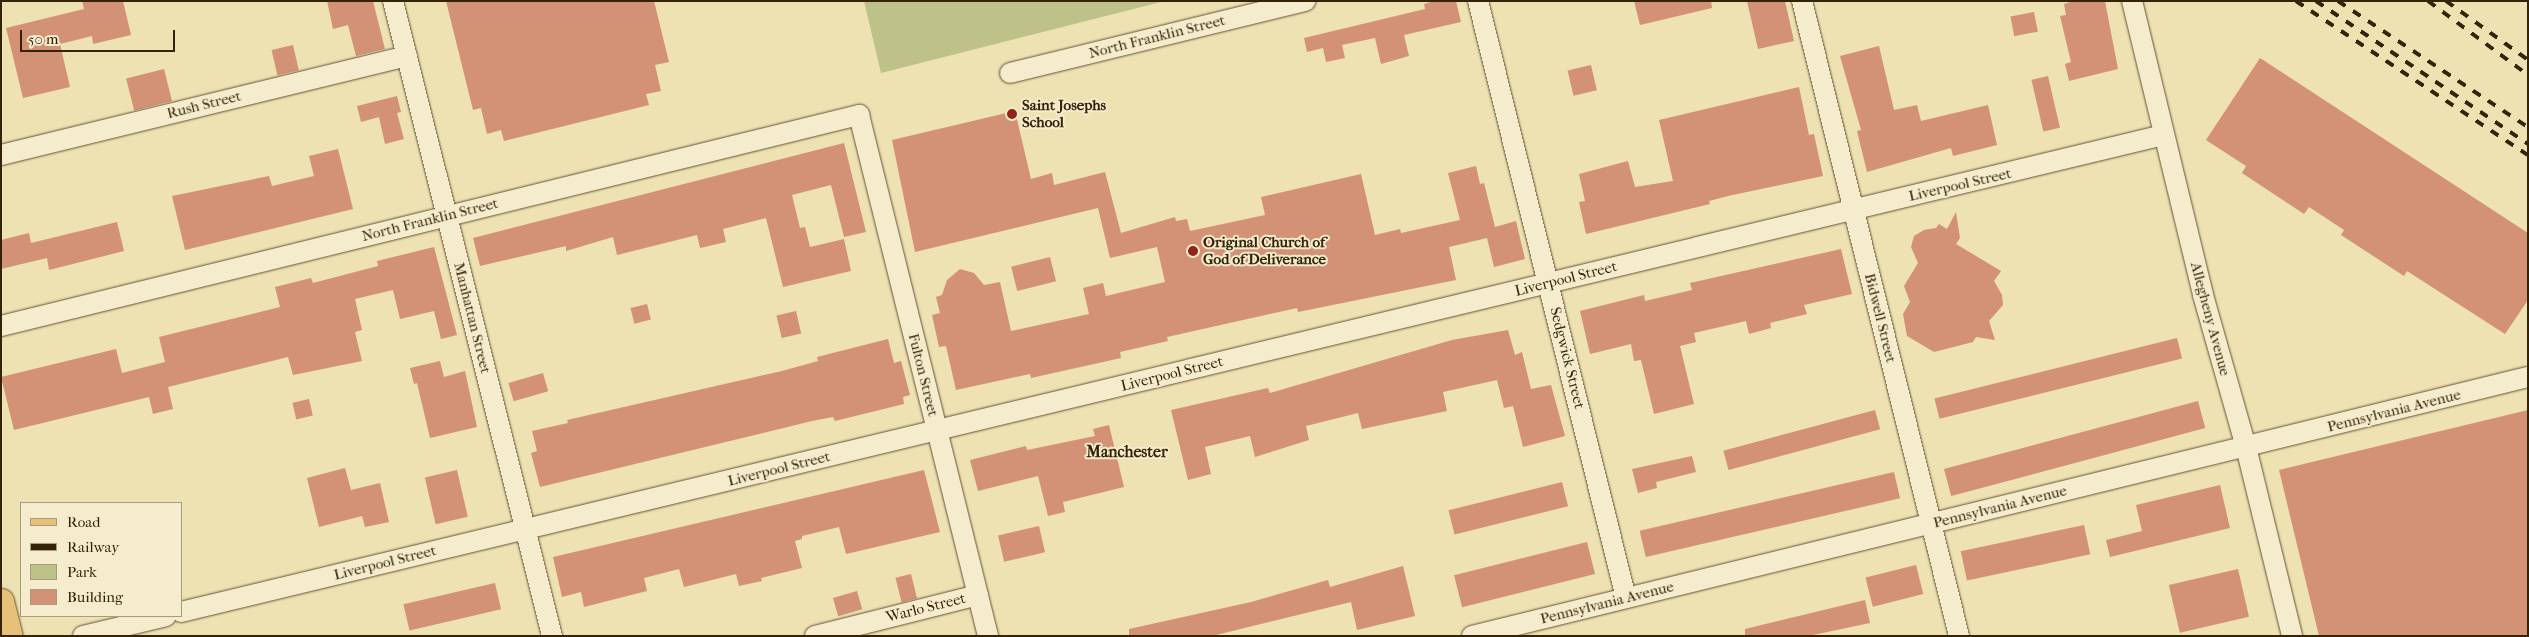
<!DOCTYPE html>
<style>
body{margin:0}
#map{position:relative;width:2529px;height:637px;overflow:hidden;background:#eee1b2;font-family:"IM FELL French Canon",serif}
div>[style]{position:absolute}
.green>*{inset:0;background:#bdc289}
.building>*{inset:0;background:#d39176;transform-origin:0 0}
.roads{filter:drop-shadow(0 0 1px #635232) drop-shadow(0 0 1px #635232)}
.minor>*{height:20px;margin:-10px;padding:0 10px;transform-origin:10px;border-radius:10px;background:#f4eccd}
.major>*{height:25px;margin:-12.5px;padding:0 12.5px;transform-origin:12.5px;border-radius:12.5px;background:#e7c079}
.rail>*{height:4px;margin-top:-2px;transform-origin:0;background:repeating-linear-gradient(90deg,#352307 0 9px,transparent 0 18px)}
.dots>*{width:14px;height:14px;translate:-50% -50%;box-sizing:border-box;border:2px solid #f4eccd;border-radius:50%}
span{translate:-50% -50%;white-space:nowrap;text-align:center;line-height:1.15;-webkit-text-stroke:4px #f4eccd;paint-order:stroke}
.street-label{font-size:15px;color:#352307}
.poi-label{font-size:15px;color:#352307;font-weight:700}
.left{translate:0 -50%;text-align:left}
.neighbourhood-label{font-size:16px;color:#352307;font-weight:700}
.frame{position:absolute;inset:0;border:2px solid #352307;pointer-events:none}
.legend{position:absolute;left:20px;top:502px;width:162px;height:115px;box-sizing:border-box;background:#f4eccd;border:1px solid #a89c7e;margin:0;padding:6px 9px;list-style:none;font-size:15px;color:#352307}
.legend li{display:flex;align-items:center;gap:10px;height:25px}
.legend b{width:25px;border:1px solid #a89c7e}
.scale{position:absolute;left:20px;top:30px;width:155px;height:22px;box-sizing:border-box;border:2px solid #352307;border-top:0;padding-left:6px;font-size:15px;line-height:18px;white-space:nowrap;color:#352307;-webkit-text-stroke:4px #f4eccd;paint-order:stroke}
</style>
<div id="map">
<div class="green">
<i style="clip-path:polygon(864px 1px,1165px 1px,881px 73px)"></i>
</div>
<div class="building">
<i style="clip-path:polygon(82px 1px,123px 1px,131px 35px,93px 44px,92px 36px,60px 44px,70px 87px,23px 98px,6px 28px,84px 9px)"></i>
<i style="clip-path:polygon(327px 1px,373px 1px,385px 49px,356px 56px,348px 25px,333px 29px)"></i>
<i style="clip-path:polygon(446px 1px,654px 1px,669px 62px,655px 65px,661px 91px,646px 94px,649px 105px,504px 141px,501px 130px,487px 134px,481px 108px,473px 110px)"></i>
<i style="clip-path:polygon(1434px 1px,1456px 1px,1461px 22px,1404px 35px,1409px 56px,1381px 64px,1375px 38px,1342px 45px,1345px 58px,1326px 62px,1323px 48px,1307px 52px,1304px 38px,1425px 9px,1424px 4px)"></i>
<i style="clip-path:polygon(1634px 1px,1711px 1px,1712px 8px,1640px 25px)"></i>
<i style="clip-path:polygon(1747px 1px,1785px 1px,1794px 41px,1758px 49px)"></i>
<i style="clip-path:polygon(2073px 1px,2105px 1px,2118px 69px,2069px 81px,2065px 64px,2071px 62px,2060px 16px,2066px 15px,2064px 4px)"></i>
<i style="left:2034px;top:12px;width:20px;height:24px;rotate:79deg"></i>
<i style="left:293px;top:45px;width:26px;height:22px;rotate:77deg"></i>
<i style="clip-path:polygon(1879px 46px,1894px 110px,1917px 105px,1921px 121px,1988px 105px,1997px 145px,1953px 156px,1951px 148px,1867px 172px,1857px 131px,1861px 130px,1840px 56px)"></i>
<i style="clip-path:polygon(2260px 58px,2528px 233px,2528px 300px,2505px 334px,2407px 271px,2404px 276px,2341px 235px,2344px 230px,2309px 207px,2304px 214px,2242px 173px,2246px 166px,2206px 140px)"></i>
<i style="left:1591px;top:65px;width:26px;height:24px;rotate:77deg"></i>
<i style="left:164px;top:69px;width:33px;height:39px;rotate:76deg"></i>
<i style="left:2048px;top:76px;width:53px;height:17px;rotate:77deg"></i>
<i style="clip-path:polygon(1799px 87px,1809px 135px,1814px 134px,1823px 176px,1728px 196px,1709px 201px,1710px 204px,1586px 234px,1579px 202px,1585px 201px,1579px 174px,1628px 161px,1635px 187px,1673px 181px,1659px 120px)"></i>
<i style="clip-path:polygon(397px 96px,401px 112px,397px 113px,404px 139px,385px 144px,379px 117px,361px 122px,357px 106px)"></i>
<i style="clip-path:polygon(1015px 111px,1031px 179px,1052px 173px,1054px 185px,1105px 172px,1121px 233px,1175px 217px,1176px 221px,1187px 219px,1190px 231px,1265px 215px,1261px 197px,1361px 174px,1375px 235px,1400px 229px,1401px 233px,1460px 220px,1448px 173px,1476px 166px,1480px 184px,1484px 183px,1495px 227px,1516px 221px,1525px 259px,1494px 267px,1487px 238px,1449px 247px,1456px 280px,1298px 312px,1297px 308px,1167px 337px,1168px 341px,1120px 352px,1121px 358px,1031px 378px,1030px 374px,956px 390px,946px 346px,939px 347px,932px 315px,940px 313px,936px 297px,942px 295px,947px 280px,960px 269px,974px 273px,984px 285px,1000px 282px,1011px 331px,1089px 314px,1083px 288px,1103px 283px,1106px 296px,1165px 282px,1157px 247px,1110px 258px,1098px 208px,915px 252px,892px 140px)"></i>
<i style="clip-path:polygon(844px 143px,866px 232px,844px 237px,831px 185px,792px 195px,800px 228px,805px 227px,810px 247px,844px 239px,851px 271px,783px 287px,766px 218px,723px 229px,726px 242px,700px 248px,697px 235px,617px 255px,613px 237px,566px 251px,566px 246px,480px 266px,473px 238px)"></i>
<i style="clip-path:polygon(338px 149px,353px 209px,185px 250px,172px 196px,269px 176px,272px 186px,314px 176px,309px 156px)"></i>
<i style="clip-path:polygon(1956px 212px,1960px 238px,1956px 244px,2001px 271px,1994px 281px,2002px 295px,2003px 305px,1989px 321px,1995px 340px,1976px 337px,1973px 342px,1934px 352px,1907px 336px,1903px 314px,1910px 302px,1904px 286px,1918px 263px,1911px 247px,1914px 236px,1924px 230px,1936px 228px,1939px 224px,1947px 229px)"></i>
<i style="clip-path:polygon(117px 222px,124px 251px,49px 270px,47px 258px,1px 269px,1px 240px,29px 233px,31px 243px)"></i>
<i style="clip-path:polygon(434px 247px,457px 335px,441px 339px,434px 311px,400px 319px,393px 290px,355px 299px,362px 330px,355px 332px,362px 361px,293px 375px,288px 357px,168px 387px,173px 409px,153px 414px,149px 397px,14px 430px,1px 377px,116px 349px,122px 373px,165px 362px,159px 337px,280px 307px,275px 287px,311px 278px,313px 283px,378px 266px,377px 261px)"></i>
<i style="clip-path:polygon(1841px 249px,1852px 294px,1804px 305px,1807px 314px,1770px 323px,1771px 328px,1749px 334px,1746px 321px,1694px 333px,1696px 342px,1680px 346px,1694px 404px,1654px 414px,1641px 360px,1634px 361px,1631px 344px,1590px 354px,1580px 311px,1644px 295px,1645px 301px,1692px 290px,1690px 283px)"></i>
<i style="left:1050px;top:257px;width:25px;height:40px;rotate:76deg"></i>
<i style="left:647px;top:304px;width:16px;height:17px;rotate:76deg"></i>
<i style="left:796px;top:311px;width:23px;height:20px;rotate:77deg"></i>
<i style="clip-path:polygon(1508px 330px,1515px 355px,1522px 352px,1531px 389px,1551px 385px,1565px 436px,1523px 447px,1513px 406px,1504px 408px,1497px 380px,1443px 392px,1447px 411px,1362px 429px,1358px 413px,1306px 426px,1309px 440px,1255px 457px,1250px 436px,1205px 447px,1211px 474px,1188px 480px,1171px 410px,1268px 388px,1270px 393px,1452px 340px)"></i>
<i style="left:2177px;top:338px;width:21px;height:250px;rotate:76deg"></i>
<i style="clip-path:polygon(888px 339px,894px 363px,901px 361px,910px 395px,903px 397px,904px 404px,835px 421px,833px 417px,812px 421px,540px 487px,531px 453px,537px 451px,532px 431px,568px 423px,567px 420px,782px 371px,818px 361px,817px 357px)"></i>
<i style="clip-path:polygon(440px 361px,444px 377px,465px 371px,477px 427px,430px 438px,417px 383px,414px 384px,410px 368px)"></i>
<i style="left:543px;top:373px;width:19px;height:36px;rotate:74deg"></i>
<i style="left:309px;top:399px;width:17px;height:17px;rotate:77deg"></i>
<i style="left:2198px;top:401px;width:28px;height:263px;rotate:75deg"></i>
<i style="left:1875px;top:410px;width:20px;height:157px;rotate:75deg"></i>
<i style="clip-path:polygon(2528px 410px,2528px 636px,2319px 636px,2279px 470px)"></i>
<i style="clip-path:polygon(1109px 425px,1124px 487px,1063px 502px,1065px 512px,1048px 516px,1038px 476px,978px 491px,970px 460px,1026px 446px,1027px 450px,1095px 436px,1093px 429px)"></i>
<i style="clip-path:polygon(1692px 456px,1696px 472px,1656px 482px,1657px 488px,1638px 493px,1632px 469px)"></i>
<i style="clip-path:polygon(345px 468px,351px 490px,380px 483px,389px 522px,365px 527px,362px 516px,319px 527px,307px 478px)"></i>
<i style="left:457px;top:470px;width:48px;height:33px;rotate:77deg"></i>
<i style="clip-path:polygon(924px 470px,940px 532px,846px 554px,839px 527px,802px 536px,802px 539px,795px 541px,802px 568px,761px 578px,762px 581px,739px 586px,736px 574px,684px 587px,679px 569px,644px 578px,647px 591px,584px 607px,581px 592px,562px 597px,553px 557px)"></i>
<i style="left:1894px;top:472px;width:27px;height:261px;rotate:77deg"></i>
<i style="left:1562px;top:482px;width:25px;height:117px;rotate:76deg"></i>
<i style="clip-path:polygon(2220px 485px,2230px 528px,2110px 557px,2106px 540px,2142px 531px,2136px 505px)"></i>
<i style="left:2084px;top:525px;width:30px;height:126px;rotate:78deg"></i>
<i style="left:1039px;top:526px;width:27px;height:42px;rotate:77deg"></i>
<i style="left:1587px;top:542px;width:33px;height:137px;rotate:76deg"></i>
<i style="left:1916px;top:565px;width:30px;height:52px;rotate:76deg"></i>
<i style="clip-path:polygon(1403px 566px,1415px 616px,1357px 630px,1351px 602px,1212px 636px,1129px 636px,1129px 629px,1251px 602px,1328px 580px,1330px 587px)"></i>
<i style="left:2238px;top:569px;width:49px;height:71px;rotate:77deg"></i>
<i style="left:911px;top:574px;width:25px;height:16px;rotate:76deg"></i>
<i style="left:495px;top:583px;width:27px;height:94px;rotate:77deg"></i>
<i style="left:857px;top:591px;width:19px;height:25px;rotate:74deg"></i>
<i style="clip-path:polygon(1865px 600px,1870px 623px,1808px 636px,1745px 636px,1745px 629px)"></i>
</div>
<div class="roads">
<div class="minor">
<i style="left:393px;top:1px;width:655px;rotate:75.94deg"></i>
<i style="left:1478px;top:1px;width:615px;rotate:76.08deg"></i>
<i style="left:1802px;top:1px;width:654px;rotate:76.11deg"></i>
<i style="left:2132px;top:1px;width:302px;rotate:76.4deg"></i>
<i style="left:2203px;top:295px;width:158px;rotate:74.2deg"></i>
<i style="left:2246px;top:447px;width:195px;rotate:76.3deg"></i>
<i style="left:1010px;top:73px;width:304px;rotate:-13.7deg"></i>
<i style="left:1px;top:155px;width:418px;rotate:-13.7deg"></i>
<i style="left:1px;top:326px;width:884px;rotate:-13.82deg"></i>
<i style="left:859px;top:115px;width:537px;rotate:76.09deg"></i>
<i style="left:181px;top:612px;width:2039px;rotate:-13.53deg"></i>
<i style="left:83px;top:636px;width:85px;rotate:-13.5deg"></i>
<i style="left:815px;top:636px;width:168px;rotate:-14.1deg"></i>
<i style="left:1472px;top:636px;width:1087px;rotate:-13.78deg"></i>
</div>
<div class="major">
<i style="left:1px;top:601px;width:36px;rotate:76deg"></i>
</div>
</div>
<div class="rail">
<i style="left:2296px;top:1px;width:278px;rotate:33.6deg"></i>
<i style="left:2316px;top:1px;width:256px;rotate:34deg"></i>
<i style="left:2338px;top:1px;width:228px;rotate:33.6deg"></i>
<i style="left:2428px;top:1px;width:124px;rotate:36.5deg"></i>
<i style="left:2446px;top:1px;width:101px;rotate:35.7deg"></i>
</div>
<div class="dots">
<i style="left:1012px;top:114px;background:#8f2418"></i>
<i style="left:1193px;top:251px;background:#8f2418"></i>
</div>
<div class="street-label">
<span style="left:1157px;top:37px;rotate:-14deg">North Franklin Street</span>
<span style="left:204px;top:105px;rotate:-14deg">Rush Street</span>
<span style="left:1960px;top:185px;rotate:-13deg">Liverpool Street</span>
<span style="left:430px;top:220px;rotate:-14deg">North Franklin Street</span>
<span style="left:1566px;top:279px;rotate:-14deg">Liverpool Street</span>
<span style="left:472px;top:318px;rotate:76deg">Manhattan Street</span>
<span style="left:1880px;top:318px;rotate:76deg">Bidwell Street</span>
<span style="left:2210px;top:319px;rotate:75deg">Allegheny Avenue</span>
<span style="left:1567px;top:358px;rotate:76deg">Sedgwick Street</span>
<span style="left:1172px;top:374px;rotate:-14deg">Liverpool Street</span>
<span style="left:923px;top:375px;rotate:76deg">Fulton Street</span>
<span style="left:2394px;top:411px;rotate:-14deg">Pennsylvania Avenue</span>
<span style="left:779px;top:469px;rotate:-14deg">Liverpool Street</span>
<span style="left:2000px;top:507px;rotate:-14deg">Pennsylvania Avenue</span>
<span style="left:385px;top:563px;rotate:-14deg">Liverpool Street</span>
<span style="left:1607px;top:603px;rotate:-14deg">Pennsylvania Avenue</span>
<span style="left:926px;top:608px;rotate:-14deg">Warlo Street</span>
</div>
<div class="poi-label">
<span class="left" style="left:1022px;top:114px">Saint Josephs<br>School</span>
<span class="left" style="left:1203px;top:251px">Original Church of<br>God of Deliverance</span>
</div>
<div class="neighbourhood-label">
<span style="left:1127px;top:452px">Manchester</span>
</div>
<div class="frame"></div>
<ul class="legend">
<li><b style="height:6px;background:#e7c079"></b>Road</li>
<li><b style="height:6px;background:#352307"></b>Railway</li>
<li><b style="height:14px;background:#bdc289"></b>Park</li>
<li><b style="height:14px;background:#d39176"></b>Building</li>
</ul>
<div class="scale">50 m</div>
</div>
